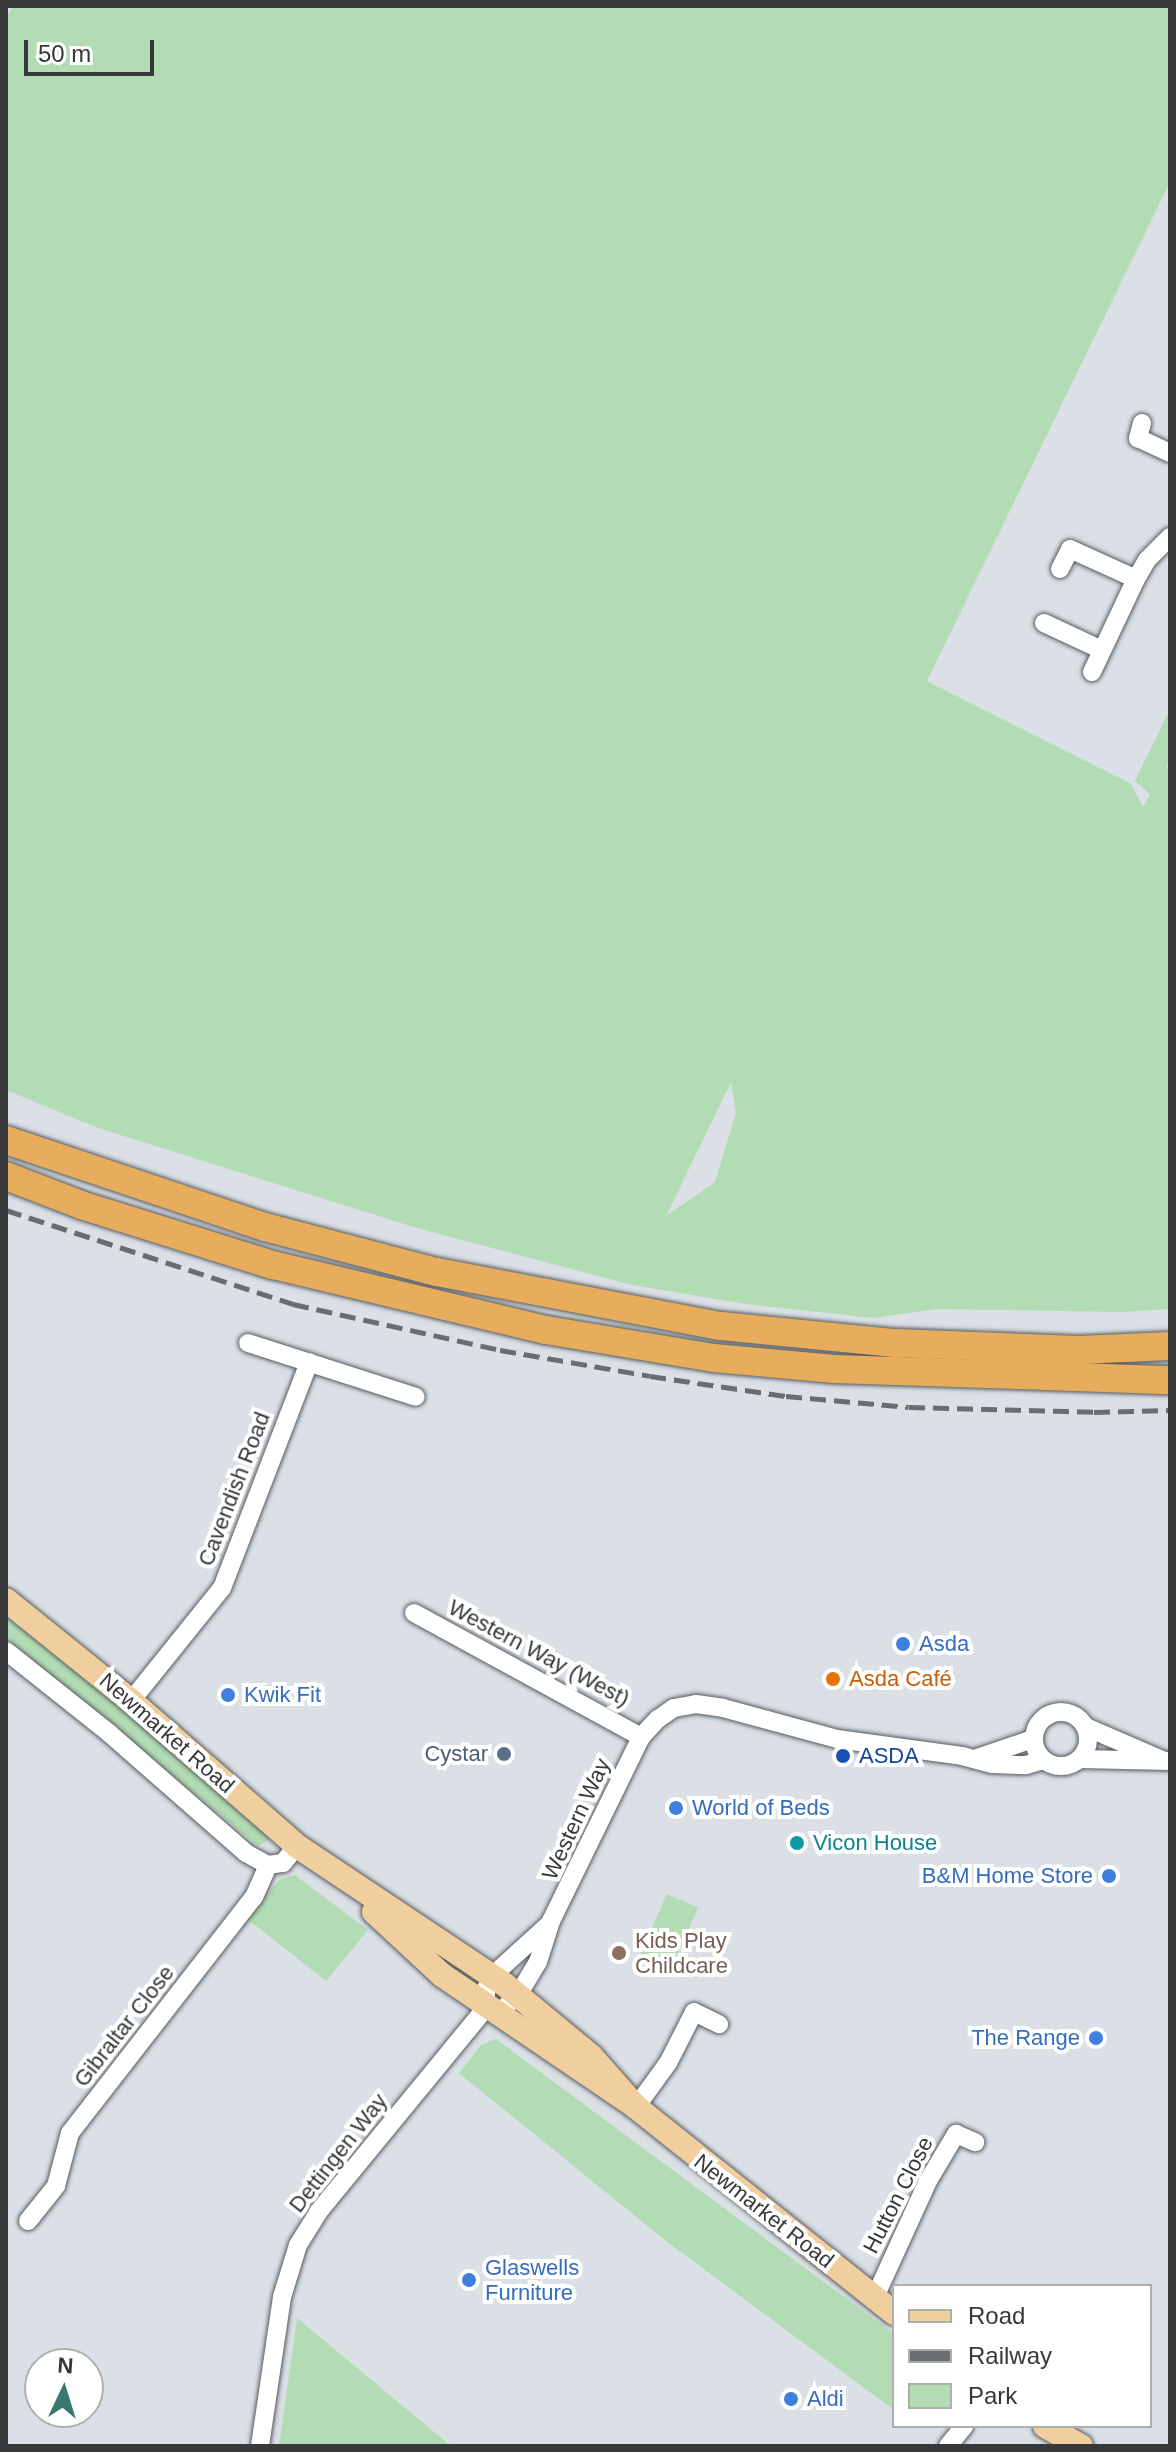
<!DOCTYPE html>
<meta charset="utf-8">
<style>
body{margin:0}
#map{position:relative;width:1176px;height:2452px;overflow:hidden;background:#dae0e5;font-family:Arial,sans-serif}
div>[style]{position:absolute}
.green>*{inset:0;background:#b2dcb3;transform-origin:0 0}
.roads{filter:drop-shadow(0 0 2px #565b60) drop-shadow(0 0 2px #565b60)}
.minor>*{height:18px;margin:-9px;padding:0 9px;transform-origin:9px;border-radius:9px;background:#fff}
.minor>.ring{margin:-9px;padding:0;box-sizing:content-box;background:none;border:18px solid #fff;border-radius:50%}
.major>*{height:24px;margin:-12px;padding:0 12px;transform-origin:12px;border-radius:12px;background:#f1ce9e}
.highway>*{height:28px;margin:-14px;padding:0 14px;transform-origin:14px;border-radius:14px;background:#e7ad5d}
.rail>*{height:5px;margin-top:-2.5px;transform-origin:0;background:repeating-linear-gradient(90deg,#6a6d70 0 16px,transparent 0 24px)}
.dots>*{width:22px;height:22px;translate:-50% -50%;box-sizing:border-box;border:4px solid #fff;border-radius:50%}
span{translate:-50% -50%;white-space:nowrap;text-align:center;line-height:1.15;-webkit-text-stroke:8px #fff;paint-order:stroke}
.street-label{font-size:22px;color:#36383a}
.shop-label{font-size:22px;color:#366cbe}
.left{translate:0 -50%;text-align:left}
.right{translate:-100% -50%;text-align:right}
.food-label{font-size:22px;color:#c56008}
.service-label{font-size:22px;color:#4e5e75}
.transit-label{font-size:22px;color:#164399}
.culture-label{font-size:22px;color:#0d838f}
.education-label{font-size:22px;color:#785e54}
.frame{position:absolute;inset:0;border:8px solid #36383a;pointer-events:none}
.legend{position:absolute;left:892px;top:2284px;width:260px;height:144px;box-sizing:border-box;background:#fff;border:2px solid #afafb0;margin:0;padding:10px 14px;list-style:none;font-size:24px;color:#36383a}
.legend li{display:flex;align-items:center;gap:16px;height:40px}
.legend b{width:40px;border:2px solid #afafb0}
.north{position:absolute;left:24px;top:2348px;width:80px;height:80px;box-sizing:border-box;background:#fff;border:2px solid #afafb0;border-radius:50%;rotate:4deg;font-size:22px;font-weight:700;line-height:32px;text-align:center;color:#36383a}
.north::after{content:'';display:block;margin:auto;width:28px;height:36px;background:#377a6c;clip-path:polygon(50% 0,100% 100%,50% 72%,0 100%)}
.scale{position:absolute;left:24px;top:40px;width:130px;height:36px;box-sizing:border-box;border:4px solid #36383a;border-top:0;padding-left:10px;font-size:24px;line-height:28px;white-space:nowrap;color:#36383a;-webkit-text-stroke:6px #fff;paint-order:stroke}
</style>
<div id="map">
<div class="green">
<i style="clip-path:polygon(evenodd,13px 6px,1170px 6px,1170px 182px,927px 681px,1131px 784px,1143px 807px,1150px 794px,1135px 781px,1170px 709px,1170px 759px,1166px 767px,1170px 770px,1170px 1309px,1122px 1312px,937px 1309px,873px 1318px,746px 1304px,632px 1285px,417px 1228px,98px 1128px,6px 1090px,6px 18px,13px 6px,731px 1082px,736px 1113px,715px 1182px,666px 1216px,731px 1082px)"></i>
<i style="clip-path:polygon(6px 1617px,127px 1711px,270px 1839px,258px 1846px,6px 1638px)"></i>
<i style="clip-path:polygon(295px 1875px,368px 1930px,326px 1981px,246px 1918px,280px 1879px)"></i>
<i style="left:667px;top:1894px;width:34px;height:70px;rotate:24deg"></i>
<i style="clip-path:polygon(496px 2039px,894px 2334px,894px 2410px,666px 2241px,459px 2073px,481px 2045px)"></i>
<i style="clip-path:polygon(297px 2318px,451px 2446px,279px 2446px)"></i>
</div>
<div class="roads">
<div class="minor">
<i style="left:1142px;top:423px;width:16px;rotate:105deg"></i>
<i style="left:1138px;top:438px;width:35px;rotate:25deg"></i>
<i style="left:1060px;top:569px;width:22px;rotate:-63deg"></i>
<i style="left:1070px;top:549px;width:72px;rotate:24.4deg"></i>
<i style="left:1044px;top:623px;width:64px;rotate:25deg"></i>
<i style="left:1092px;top:672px;width:103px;rotate:-64.7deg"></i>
<i style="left:1136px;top:579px;width:22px;rotate:-60deg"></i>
<i style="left:1147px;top:560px;width:33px;rotate:-45deg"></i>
<i style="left:248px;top:1343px;width:176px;rotate:17.8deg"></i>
<i style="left:414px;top:1613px;width:259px;rotate:28.6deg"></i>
<i style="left:6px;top:1651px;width:132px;rotate:38.5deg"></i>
<i style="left:109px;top:1733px;width:182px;rotate:41.2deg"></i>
<i style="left:246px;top:1853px;width:25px;rotate:29deg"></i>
<i style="left:268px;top:1865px;width:15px;rotate:-8deg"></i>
<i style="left:283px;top:1863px;width:22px;rotate:-51deg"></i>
<i style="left:131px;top:1701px;width:145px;rotate:-51.2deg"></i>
<i style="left:222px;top:1588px;width:242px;rotate:-68.9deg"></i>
<i class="ring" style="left:1034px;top:1712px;width:36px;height:36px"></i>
<i style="left:1086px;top:1727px;width:83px;rotate:23.5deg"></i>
<i style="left:977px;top:1758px;width:59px;rotate:-18.7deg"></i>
<i style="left:1080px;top:1759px;width:90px;rotate:1.3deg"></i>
<i style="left:508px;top:2004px;width:13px;rotate:-42deg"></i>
<i style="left:518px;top:1995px;width:39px;rotate:-59deg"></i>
<i style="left:538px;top:1962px;width:43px;rotate:-72.4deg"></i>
<i style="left:551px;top:1921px;width:205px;rotate:-63.9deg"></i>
<i style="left:641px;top:1737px;width:25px;rotate:-47deg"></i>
<i style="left:658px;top:1719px;width:19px;rotate:-35deg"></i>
<i style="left:674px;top:1708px;width:22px;rotate:-10deg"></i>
<i style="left:696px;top:1704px;width:27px;rotate:8deg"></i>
<i style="left:723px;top:1708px;width:118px;rotate:15.2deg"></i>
<i style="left:837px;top:1739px;width:126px;rotate:7.7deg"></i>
<i style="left:962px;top:1756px;width:31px;rotate:15deg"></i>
<i style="left:992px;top:1764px;width:34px;rotate:2deg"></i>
<i style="left:1026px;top:1765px;width:18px;rotate:-16deg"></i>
<i style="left:486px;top:2008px;width:19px;rotate:-90deg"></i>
<i style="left:486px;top:1989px;width:14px;rotate:-65deg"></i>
<i style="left:492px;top:1976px;width:76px;rotate:-42.3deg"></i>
<i style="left:636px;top:2107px;width:54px;rotate:-54deg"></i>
<i style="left:668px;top:2063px;width:57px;rotate:-63deg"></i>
<i style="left:694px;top:2012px;width:28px;rotate:26deg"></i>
<i style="left:28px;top:2221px;width:45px;rotate:-51.3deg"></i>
<i style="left:56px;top:2186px;width:55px;rotate:-75.2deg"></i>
<i style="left:70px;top:2133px;width:299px;rotate:-52.1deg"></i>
<i style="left:254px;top:1897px;width:35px;rotate:-66deg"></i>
<i style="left:875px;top:2297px;width:128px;rotate:-65.4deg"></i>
<i style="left:928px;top:2181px;width:55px;rotate:-59.2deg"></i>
<i style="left:956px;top:2134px;width:21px;rotate:23deg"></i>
<i style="left:260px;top:2446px;width:151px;rotate:-81.6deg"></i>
<i style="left:282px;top:2297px;width:54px;rotate:-72.9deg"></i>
<i style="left:298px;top:2245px;width:40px;rotate:-58deg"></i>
<i style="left:319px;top:2211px;width:263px;rotate:-50.6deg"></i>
<i style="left:948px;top:2446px;width:26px;rotate:-51deg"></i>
</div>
<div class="major">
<i style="left:6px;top:1600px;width:161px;rotate:38.9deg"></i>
<i style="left:131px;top:1701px;width:220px;rotate:41.1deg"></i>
<i style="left:297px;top:1846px;width:249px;rotate:33.7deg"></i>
<i style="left:504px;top:1984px;width:113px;rotate:39.6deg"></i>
<i style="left:591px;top:2056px;width:68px;rotate:48.6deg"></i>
<i style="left:374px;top:1912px;width:93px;rotate:42.8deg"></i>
<i style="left:442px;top:1975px;width:235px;rotate:34.2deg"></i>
<i style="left:636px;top:2107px;width:330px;rotate:38.6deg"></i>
<i style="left:1045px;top:2426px;width:41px;rotate:29.1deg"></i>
</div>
<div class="highway">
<i style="left:6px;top:1140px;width:273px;rotate:18.6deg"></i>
<i style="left:265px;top:1227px;width:178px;rotate:14.7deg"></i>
<i style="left:437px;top:1272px;width:289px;rotate:10.8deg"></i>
<i style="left:721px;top:1326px;width:175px;rotate:5.6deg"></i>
<i style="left:895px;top:1343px;width:184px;rotate:2.2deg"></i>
<i style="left:1079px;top:1350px;width:91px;rotate:-2.5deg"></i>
<i style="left:6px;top:1176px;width:80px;rotate:21.1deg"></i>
<i style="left:81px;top:1205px;width:201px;rotate:17.4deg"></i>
<i style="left:273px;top:1265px;width:281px;rotate:13.4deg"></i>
<i style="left:546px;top:1330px;width:170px;rotate:9.5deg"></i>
<i style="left:714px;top:1358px;width:121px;rotate:5.2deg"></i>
<i style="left:834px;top:1369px;width:336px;rotate:1.9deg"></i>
</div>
</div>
<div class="rail">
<i style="left:6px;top:1210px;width:302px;rotate:18.1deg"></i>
<i style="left:293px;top:1304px;width:212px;rotate:12.5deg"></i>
<i style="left:500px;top:1350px;width:152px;rotate:9.8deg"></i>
<i style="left:650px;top:1376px;width:137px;rotate:8.4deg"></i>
<i style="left:786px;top:1396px;width:123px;rotate:5.1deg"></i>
<i style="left:909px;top:1407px;width:185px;rotate:1.5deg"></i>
<i style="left:1094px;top:1412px;width:76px;rotate:-1.5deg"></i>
</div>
<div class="dots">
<i style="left:903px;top:1644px;background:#3f7fe0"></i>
<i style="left:833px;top:1679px;background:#e8710a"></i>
<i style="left:228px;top:1695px;background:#3f7fe0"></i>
<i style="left:504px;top:1754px;background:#5c6f8a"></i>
<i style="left:843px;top:1756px;background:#1a4fb4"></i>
<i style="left:676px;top:1808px;background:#3f7fe0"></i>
<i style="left:797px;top:1843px;background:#0f9aa8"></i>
<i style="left:1109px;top:1876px;background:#3f7fe0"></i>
<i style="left:619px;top:1953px;background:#8d6e63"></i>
<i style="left:1096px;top:2038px;background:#3f7fe0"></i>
<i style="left:469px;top:2280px;background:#3f7fe0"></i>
<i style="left:791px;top:2399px;background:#3f7fe0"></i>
</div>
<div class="street-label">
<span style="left:234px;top:1489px;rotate:-69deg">Cavendish Road</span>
<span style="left:539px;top:1653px;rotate:28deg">Western Way (West)</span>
<span style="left:167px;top:1733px;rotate:41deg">Newmarket Road</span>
<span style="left:576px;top:1819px;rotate:-65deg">Western Way</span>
<span style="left:124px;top:2026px;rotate:-52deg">Gibraltar Close</span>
<span style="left:338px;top:2153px;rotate:-52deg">Dettingen Way</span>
<span style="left:898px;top:2195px;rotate:-63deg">Hutton Close</span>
<span style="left:764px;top:2211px;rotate:38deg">Newmarket Road</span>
</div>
<div class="shop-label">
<span class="left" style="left:919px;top:1644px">Asda</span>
<span class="left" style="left:244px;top:1695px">Kwik Fit</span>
<span class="left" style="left:692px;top:1808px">World of Beds</span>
<span class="right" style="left:1093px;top:1876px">B&amp;M Home Store</span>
<span class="right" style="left:1080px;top:2038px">The Range</span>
<span class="left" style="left:485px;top:2280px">Glaswells<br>Furniture</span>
<span class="left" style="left:807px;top:2399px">Aldi</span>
</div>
<div class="food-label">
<span class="left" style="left:849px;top:1679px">Asda Café</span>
</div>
<div class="service-label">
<span class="right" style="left:488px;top:1754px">Cystar</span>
</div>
<div class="transit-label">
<span class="left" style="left:859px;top:1756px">ASDA</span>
</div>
<div class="culture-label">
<span class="left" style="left:813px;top:1843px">Vicon House</span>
</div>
<div class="education-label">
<span class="left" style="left:635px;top:1953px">Kids Play<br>Childcare</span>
</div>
<div class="frame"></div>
<ul class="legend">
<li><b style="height:10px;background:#f1ce9e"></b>Road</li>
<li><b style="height:10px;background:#6a6d70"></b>Railway</li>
<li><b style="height:22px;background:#b2dcb3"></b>Park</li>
</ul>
<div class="north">N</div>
<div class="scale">50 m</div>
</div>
